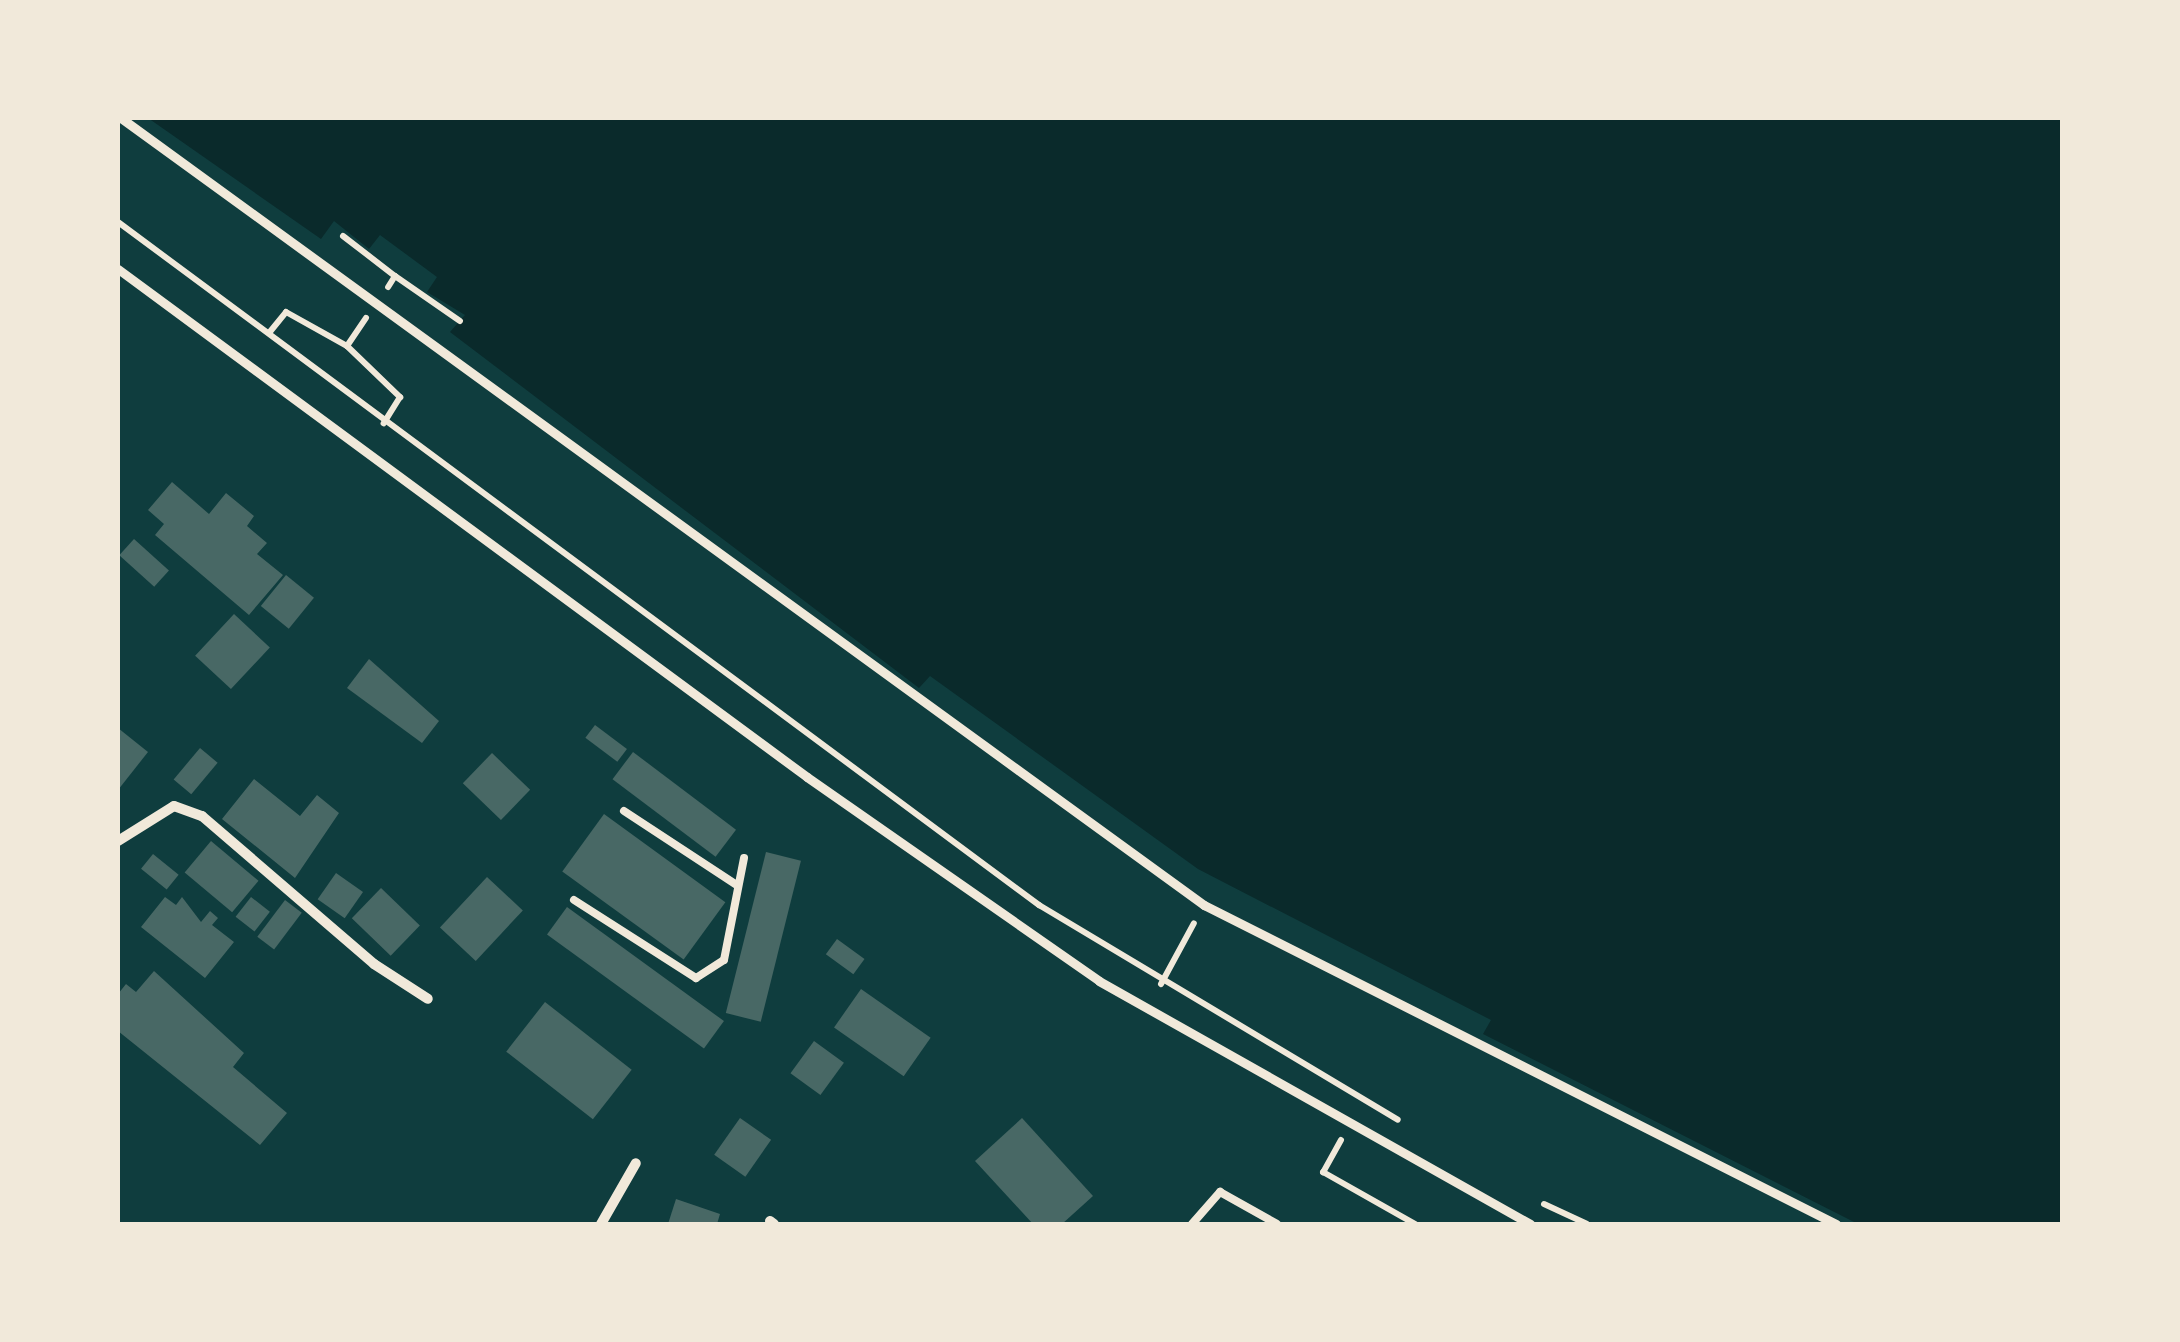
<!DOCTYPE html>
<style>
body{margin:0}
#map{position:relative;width:2180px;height:1342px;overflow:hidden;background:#0f3d3e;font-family:"Fira Sans Condensed",sans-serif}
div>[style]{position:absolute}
.water>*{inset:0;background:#0a2a2b}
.building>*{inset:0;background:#486865;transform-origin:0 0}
.path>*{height:6px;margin:-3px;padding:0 3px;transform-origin:3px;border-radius:3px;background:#f1e9da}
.service>*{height:8px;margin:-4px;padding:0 4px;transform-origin:4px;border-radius:4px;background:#f1e9da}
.pedestrian>*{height:9px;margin:-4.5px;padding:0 4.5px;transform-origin:4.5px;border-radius:4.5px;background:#f1e9da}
.minor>*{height:10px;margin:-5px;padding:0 5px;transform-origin:5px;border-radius:5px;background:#f1e9da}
span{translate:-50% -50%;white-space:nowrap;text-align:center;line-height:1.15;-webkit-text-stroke:10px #f1e9da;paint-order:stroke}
.frame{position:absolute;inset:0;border:120px solid #f1e9da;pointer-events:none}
</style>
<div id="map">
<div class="water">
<i style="clip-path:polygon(148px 118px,2062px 118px,2062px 1224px,1858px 1224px,1483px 1034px,1491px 1020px,1198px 869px,930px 676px,919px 688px,450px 332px,465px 315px,427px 292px,437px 277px,380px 235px,369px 249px,334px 221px,321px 239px)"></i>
</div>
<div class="building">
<i style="clip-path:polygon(172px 482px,209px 514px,226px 493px,254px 516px,247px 526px,267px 543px,257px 554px,283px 575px,249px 615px,155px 535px,164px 524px,148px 510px)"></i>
<i style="left:134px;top:539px;width:47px;height:22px;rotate:42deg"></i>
<i style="left:286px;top:575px;width:36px;height:40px;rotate:39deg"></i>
<i style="left:234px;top:614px;width:49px;height:57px;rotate:43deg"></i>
<i style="clip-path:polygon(369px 659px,439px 721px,422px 743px,347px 688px)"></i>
<i style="left:595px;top:725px;width:40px;height:16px;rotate:37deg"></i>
<i style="clip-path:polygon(118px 728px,148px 752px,118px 790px)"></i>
<i style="left:200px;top:748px;width:23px;height:41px;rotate:40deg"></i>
<i style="left:633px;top:752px;width:129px;height:34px;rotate:37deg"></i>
<i style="left:492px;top:753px;width:53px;height:42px;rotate:44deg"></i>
<i style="clip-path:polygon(254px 779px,300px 816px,317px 795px,339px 813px,295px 878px,222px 819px)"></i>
<i style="left:604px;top:814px;width:150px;height:71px;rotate:36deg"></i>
<i style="left:211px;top:841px;width:62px;height:41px;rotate:40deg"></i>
<i style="left:766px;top:852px;width:36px;height:166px;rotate:14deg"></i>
<i style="left:153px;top:854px;width:33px;height:19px;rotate:39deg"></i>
<i style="left:336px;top:873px;width:33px;height:32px;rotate:35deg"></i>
<i style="left:487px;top:877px;width:49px;height:69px;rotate:43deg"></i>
<i style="left:381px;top:888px;width:54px;height:42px;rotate:44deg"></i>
<i style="clip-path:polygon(165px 897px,176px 905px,182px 897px,201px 922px,210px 911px,218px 918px,212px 925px,234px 942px,205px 978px,141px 927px)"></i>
<i style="left:251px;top:897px;width:24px;height:25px;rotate:38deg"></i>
<i style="left:285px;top:900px;width:21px;height:46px;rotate:37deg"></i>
<i style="left:567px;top:907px;width:194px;height:34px;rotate:36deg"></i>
<i style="left:837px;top:939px;width:34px;height:19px;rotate:36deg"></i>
<i style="clip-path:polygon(154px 971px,244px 1053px,233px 1067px,287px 1113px,260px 1145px,118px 1031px,118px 994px,126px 984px,136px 992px)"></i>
<i style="left:861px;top:989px;width:85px;height:47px;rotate:35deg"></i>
<i style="left:545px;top:1002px;width:110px;height:63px;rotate:38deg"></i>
<i style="left:814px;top:1041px;width:37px;height:40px;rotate:36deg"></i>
<i style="left:740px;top:1118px;width:38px;height:45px;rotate:35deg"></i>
<i style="clip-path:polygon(1022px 1118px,1093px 1196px,1062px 1224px,1033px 1224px,975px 1161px)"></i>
<i style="clip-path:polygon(676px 1199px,720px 1214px,717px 1224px,668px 1224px)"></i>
</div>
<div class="path">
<i style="left:118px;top:222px;width:1147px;rotate:36.56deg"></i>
<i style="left:1039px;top:905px;width:418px;rotate:30.9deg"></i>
<i style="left:343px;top:236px;width:66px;rotate:37.6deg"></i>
<i style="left:395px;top:276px;width:13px;rotate:122deg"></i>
<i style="left:395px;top:276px;width:79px;rotate:34.7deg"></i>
<i style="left:269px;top:333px;width:27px;rotate:-51deg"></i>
<i style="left:286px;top:312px;width:70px;rotate:29.1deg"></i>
<i style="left:347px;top:346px;width:74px;rotate:43.9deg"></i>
<i style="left:400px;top:397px;width:31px;rotate:122deg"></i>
<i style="left:347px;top:346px;width:34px;rotate:-56deg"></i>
<i style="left:1161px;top:984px;width:69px;rotate:-61.6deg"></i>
<i style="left:1341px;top:1140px;width:37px;rotate:119deg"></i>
<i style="left:1323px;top:1172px;width:106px;rotate:29.5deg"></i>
<i style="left:1544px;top:1204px;width:47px;rotate:24.9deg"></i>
</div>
<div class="service">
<i style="left:624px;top:811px;width:136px;rotate:33.3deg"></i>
<i style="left:574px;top:900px;width:145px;rotate:32.6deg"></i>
<i style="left:696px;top:978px;width:33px;rotate:-33deg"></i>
<i style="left:724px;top:960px;width:104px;rotate:-78.9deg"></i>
<i style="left:1192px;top:1224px;width:43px;rotate:-48.8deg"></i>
<i style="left:1220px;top:1192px;width:65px;rotate:29.3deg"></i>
</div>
<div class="pedestrian">
<i style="left:121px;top:118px;width:1339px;rotate:36.01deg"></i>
<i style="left:1204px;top:905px;width:708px;rotate:26.78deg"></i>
<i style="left:118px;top:269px;width:856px;rotate:36.4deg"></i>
<i style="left:807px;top:777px;width:356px;rotate:34.9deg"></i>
<i style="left:1099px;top:981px;width:495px;rotate:29.4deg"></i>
</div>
<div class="minor">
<i style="left:118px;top:841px;width:66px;rotate:-32deg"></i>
<i style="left:174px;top:806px;width:30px;rotate:20deg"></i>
<i style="left:202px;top:816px;width:227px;rotate:40.7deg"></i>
<i style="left:374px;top:964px;width:64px;rotate:32.9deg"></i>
<i style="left:770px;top:1221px;width:5px;rotate:37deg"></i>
<i style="left:601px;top:1224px;width:70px;rotate:-60.2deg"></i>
</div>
<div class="frame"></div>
</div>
